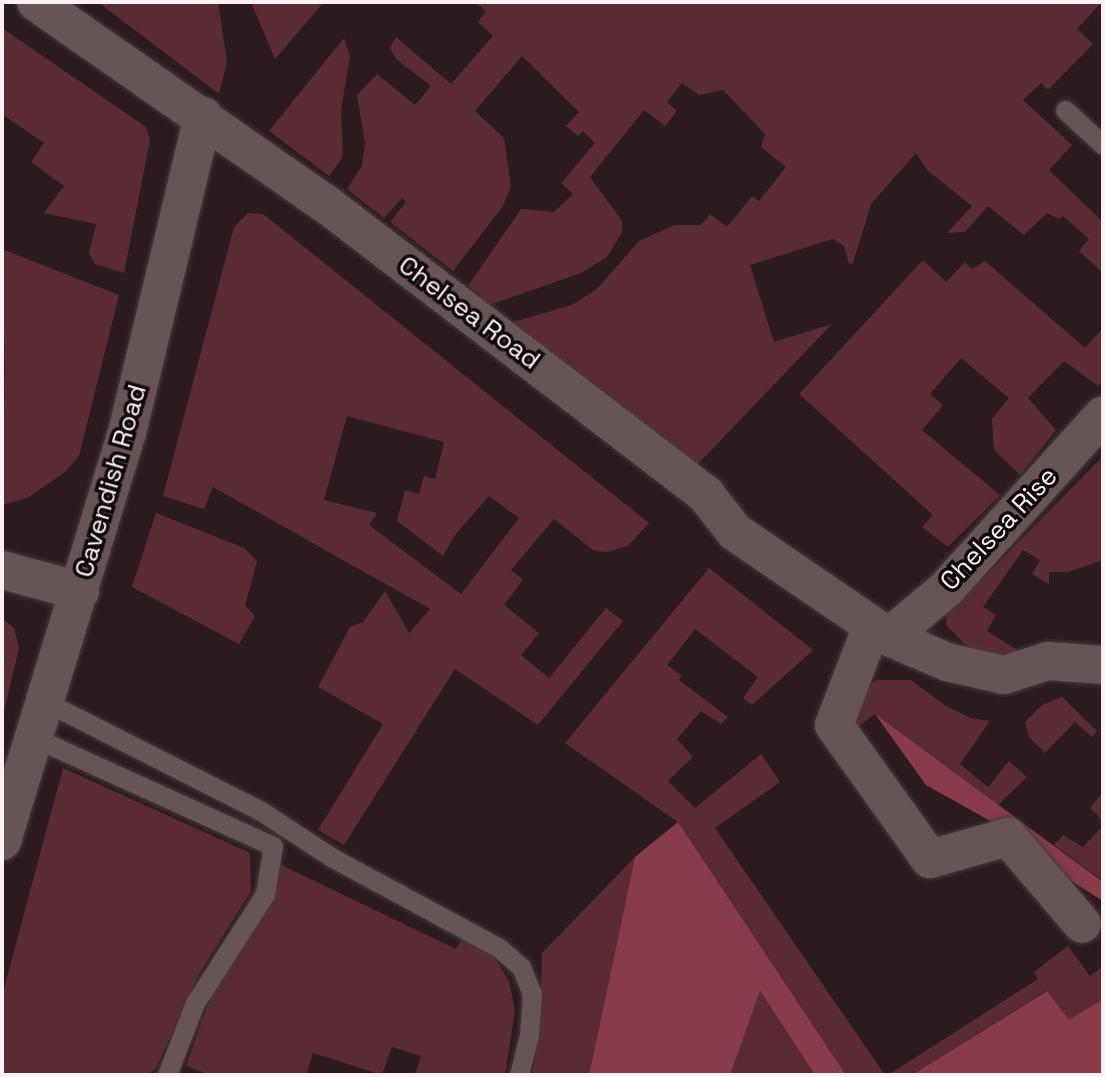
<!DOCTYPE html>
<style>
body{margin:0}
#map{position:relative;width:1105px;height:1077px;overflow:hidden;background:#2c1c1f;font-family:"Space Grotesk",sans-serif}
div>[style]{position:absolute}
.green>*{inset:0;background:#5b2b35}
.forest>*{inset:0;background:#873b4b}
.roads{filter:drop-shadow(0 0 2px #473a3c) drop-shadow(0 0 2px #473a3c)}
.lane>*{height:19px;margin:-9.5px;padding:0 9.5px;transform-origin:9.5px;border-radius:9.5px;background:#675456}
.street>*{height:38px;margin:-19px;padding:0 19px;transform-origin:19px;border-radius:19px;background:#675456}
span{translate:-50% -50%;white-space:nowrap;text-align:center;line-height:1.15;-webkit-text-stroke:7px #10090a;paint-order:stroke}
.street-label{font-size:26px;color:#fdf1f3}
.frame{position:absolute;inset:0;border:4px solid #fdf1f3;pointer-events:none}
</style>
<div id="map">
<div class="green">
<i style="clip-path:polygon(98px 2px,218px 2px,227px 62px,219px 94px)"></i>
<i style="clip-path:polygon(251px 2px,324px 2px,275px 59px)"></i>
<i style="clip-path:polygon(475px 2px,1102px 2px,1077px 29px,1093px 44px,1048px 90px,1041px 83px,1023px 100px,1072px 145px,1049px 170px,1103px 222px,1103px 273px,1079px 251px,1089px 239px,1063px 216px,1059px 219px,1047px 213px,1024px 235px,988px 206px,965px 232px,947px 233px,972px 206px,927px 170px,916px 153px,871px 204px,853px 263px,849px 264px,844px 246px,833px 239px,750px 265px,774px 342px,832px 324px,695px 467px,513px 322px,572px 305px,597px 289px,639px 241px,675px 225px,701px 225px,710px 214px,727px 227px,752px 196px,759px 201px,786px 167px,761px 147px,765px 134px,723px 90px,699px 95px,682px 83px,667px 102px,677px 111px,665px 126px,644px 110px,590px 177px,622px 221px,622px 232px,607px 257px,581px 273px,489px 305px,468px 286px,521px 209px,554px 212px,573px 194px,561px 183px,595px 143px,583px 131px,578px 136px,566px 126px,579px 112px,522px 56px,475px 111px,504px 138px,511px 186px,503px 206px,453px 271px,390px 222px,406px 202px,402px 198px,384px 218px,347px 189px,362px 166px,365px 143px,357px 95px,377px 74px,415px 105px,431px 86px,396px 59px,390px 48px,396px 37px,451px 84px,493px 36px,478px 22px,486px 11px)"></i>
<i style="clip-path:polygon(2px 28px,146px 127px,150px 140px,124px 273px,95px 264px,89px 253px,96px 224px,44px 213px,64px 186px,31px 162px,44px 143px,2px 114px)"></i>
<i style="clip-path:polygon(344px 38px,350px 56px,341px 111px,343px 156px,329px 176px,269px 131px)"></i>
<i style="clip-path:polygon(evenodd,248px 213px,263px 214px,649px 523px,628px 546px,606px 552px,593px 550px,554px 519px,511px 570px,523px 580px,504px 605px,539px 633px,521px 655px,549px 678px,606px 608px,623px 621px,538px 725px,455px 669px,344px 845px,318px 830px,383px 724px,318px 687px,350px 627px,363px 622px,385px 591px,409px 633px,430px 609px,213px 487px,204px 509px,163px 496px,234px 227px,248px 213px,347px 416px,444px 442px,435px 479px,424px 476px,419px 494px,405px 490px,397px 521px,443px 556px,455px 535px,489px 496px,519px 518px,461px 594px,369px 525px,377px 513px,324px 500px,347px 416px)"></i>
<i style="clip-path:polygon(2px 249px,119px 295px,79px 456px,64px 473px,27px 498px,2px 505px,5px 371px)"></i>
<i style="clip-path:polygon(923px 260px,946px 282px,965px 262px,972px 269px,985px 261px,1085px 348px,1103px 328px,1103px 381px,1098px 386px,1064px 361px,1028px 398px,1056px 430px,1020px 475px,994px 450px,992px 419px,1009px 398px,961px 358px,930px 394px,943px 405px,922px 430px,1000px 495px,948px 547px,922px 527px,933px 515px,799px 394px)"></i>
<i style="clip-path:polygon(1103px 456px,1103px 560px,1068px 572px,1049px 572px,1049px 584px,1032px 574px,1040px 560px,1023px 550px,983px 607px,996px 615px,987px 631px,1019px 651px,997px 656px,974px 653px,946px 625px,947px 615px)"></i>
<i style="clip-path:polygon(156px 513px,244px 548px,257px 561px,245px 605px,255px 616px,239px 644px,132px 587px)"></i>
<i style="clip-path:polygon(709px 568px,813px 650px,752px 705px,743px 698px,758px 677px,695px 629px,667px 665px,682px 676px,679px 680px,728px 717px,721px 724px,701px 711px,677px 739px,693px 757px,668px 781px,695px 808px,761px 754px,780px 782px,715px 828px,885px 1075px,846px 1075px,678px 822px,565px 743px)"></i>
<i style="clip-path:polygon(2px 618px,14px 628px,19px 648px,2px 719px)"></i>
<i style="clip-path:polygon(878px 680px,911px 680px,946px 706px,971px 718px,990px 721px,960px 764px,988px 787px,1009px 761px,1027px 777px,998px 805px,875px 714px,853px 730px,863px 689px)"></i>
<i style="clip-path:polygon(1062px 697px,1097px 731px,1092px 737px,1075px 722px,1045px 753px,1029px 737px,1025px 722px,1042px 705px)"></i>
<i style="clip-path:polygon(63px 768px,250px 853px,251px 891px,199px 974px,156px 1068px,148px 1075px,2px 1075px,2px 996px)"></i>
<i style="clip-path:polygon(1103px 792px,1103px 881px,1054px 845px,1063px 835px,1083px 847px,1101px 828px,1100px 818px,1090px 808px)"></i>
<i style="clip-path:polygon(635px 857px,589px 1075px,532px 1075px,540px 1030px,542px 953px)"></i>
<i style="clip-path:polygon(281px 865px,456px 949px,462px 938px,494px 957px,509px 981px,515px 1011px,505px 1075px,415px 1075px,421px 1056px,392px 1047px,382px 1075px,313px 1053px,306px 1075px,210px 1075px,186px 1066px,212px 992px,274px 896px)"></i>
<i style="clip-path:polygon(1068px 946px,1090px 976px,1103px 966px,1103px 999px,1069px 1021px,1046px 991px,912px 1075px,888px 1075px,1038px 979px,1034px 972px)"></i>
<i style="clip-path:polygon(759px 990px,815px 1075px,730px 1075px)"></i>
</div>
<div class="forest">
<i style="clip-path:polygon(875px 714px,1103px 882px,1103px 901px,1071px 881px,1042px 850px,926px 785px)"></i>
<i style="clip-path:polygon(678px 822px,846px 1075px,815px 1075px,760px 991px,730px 1075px,589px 1075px,635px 857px)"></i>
<i style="clip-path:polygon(1047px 991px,1069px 1020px,1103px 999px,1103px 1075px,912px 1075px)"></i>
</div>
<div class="roads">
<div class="lane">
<i style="left:1065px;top:110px;width:52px;rotate:42.6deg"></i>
<i style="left:46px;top:702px;width:241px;rotate:26.9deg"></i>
<i style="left:261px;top:811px;width:84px;rotate:33.3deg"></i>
<i style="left:331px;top:857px;width:191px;rotate:28.4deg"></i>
<i style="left:499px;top:948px;width:29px;rotate:41deg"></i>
<i style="left:521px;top:967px;width:29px;rotate:68deg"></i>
<i style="left:532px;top:994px;width:41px;rotate:94.2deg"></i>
<i style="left:529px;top:1035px;width:41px;rotate:104deg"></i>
<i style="left:35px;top:738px;width:261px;rotate:24.4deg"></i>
<i style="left:273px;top:846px;width:49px;rotate:99.5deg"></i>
<i style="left:265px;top:894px;width:130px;rotate:122.7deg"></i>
<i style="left:195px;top:1003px;width:77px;rotate:111.3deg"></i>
</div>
<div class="street">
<i style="left:36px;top:2px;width:353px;rotate:34.9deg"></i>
<i style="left:326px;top:204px;width:479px;rotate:37.4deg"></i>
<i style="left:706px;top:495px;width:47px;rotate:51.9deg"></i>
<i style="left:735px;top:532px;width:186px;rotate:34.3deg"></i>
<i style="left:889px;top:637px;width:63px;rotate:23.3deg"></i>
<i style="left:947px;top:662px;width:58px;rotate:12.8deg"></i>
<i style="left:1004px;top:675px;width:46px;rotate:-17.7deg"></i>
<i style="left:1048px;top:661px;width:55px;rotate:4.2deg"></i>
<i style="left:2px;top:570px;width:81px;rotate:15.1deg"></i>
<i style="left:872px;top:626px;width:106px;rotate:111deg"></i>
<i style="left:834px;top:725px;width:165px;rotate:54.4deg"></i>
<i style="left:930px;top:859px;width:81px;rotate:-15.8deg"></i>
<i style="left:1008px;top:837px;width:114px;rotate:49.6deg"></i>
<i style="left:889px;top:637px;width:75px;rotate:-40.1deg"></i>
<i style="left:946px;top:589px;width:234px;rotate:-47.9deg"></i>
<i style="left:2px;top:841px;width:427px;rotate:-73deg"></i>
<i style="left:127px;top:433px;width:326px;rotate:-76.5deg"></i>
</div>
</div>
<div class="street-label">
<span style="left:469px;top:313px;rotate:37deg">Chelsea Road</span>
<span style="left:111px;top:481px;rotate:-74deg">Cavendish Road</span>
<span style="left:999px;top:529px;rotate:-47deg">Chelsea Rise</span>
</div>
<div class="frame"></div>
</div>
